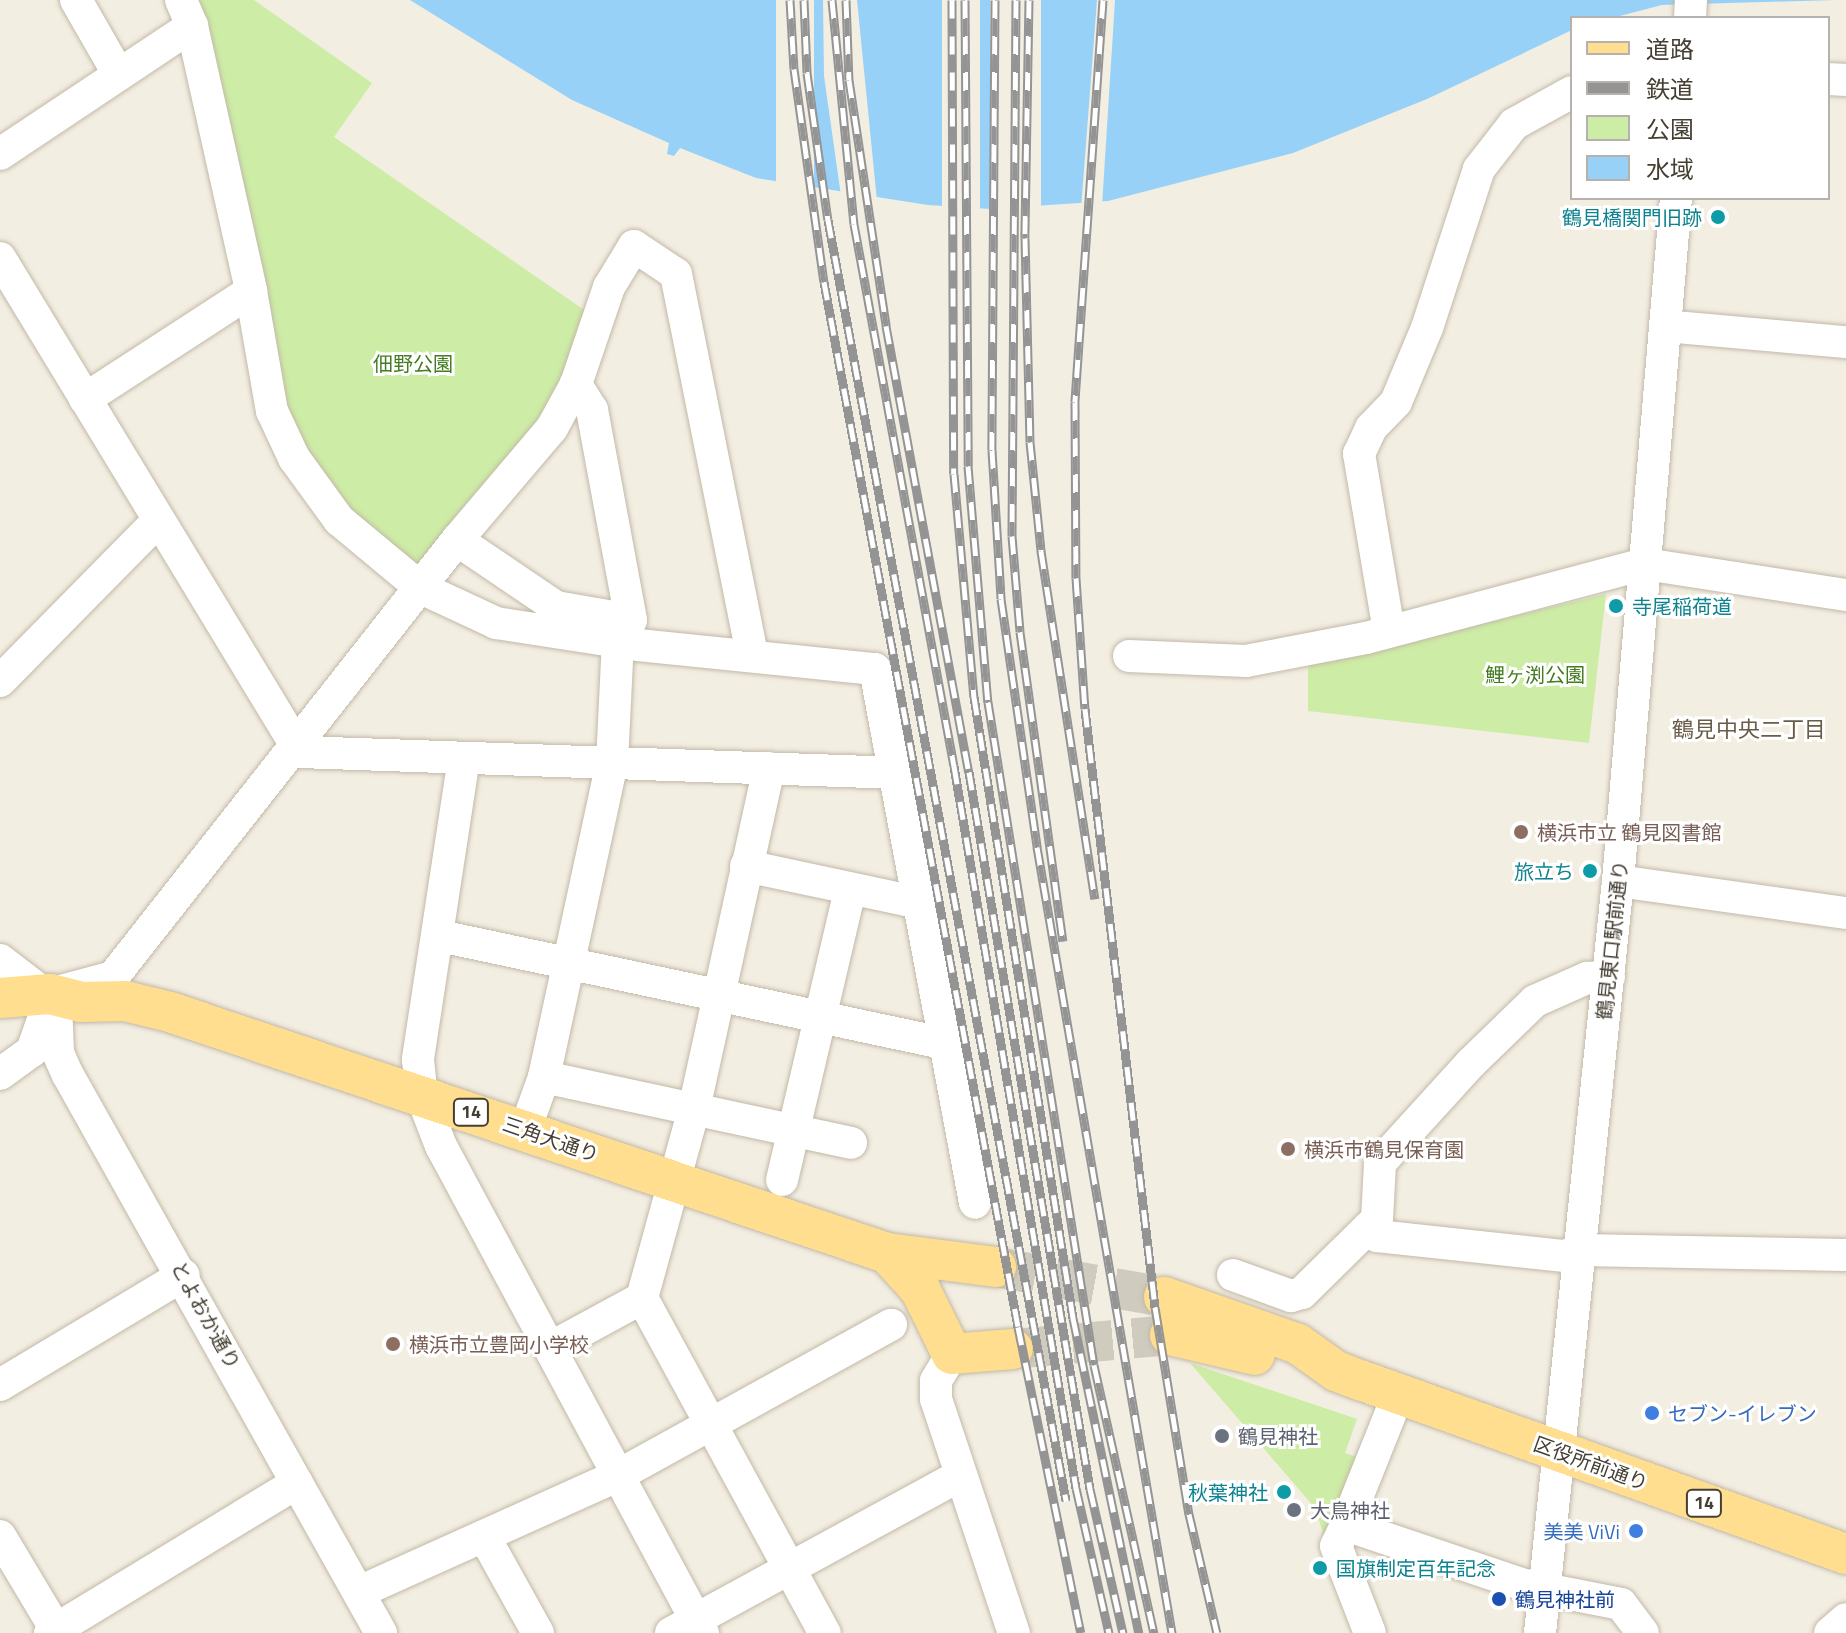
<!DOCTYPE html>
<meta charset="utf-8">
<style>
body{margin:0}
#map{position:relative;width:1846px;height:1633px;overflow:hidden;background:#f3eee2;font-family:"Titillium Web","Noto Sans JP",sans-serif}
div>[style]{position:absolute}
.green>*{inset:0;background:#cdeca6}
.water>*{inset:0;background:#97d1f7}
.pier>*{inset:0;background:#f3eee2;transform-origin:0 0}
.major-tunnel>*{height:40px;margin-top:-20px;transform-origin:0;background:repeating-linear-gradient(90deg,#d0cbbf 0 40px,transparent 0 60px)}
.roads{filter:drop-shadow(0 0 2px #c2b9a7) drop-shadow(0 0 2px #c2b9a7)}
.minor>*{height:32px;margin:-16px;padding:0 16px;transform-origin:16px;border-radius:16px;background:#fff}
.major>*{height:40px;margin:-20px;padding:0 20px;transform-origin:20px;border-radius:20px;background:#ffde8f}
.rail>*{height:9px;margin-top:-4.5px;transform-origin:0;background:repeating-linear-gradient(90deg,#fff 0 18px,#949494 0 36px);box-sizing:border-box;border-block:2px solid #949494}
.dots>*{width:22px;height:22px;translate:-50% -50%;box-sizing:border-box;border:4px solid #fff;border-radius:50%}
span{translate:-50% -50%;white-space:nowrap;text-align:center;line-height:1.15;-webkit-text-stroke:6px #fff;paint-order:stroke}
.shield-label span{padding:2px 6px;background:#fff;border:2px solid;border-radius:6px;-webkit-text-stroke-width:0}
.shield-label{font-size:18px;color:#453e32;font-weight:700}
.culture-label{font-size:20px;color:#0d838f}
.right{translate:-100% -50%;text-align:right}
.left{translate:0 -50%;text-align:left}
.park-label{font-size:20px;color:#447c20}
.education-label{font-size:20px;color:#785e54}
.street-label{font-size:20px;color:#453e32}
.shop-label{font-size:20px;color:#366cbe}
.worship-label{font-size:20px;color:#5b616d}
.transit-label{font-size:20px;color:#164399}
.neighbourhood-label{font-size:22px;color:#695c48}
.legend{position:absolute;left:1570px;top:16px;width:260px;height:184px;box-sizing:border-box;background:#fff;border:2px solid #b5b2ad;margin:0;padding:10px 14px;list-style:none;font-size:24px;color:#453e32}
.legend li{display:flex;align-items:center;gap:16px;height:40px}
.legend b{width:40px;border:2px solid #b5b2ad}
</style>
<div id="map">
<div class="green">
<i style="clip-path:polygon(190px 0,254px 0,372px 83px,334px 137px,590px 314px,549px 417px,414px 575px,346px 512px,277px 404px)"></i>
<i style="clip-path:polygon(1606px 594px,1589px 743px,1308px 711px,1308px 666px)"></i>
<i style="clip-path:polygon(1190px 1363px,1357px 1419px,1345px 1453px,1365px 1460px,1328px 1548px,1315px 1508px)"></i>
</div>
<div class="water">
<i style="clip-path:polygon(410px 0,1836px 0,1662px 5px,1612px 18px,1572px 18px,1572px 30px,1427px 99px,1293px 153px,1108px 201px,990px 209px,928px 205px,756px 178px,680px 148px,674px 156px,667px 154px,669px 143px,572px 100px)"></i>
</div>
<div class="pier">
<i style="left:776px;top:0;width:38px;height:189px"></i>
<i style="clip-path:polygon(823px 0,857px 0,877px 201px,841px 196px,824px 76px)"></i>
<i style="left:942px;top:0;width:38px;height:210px"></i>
<i style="left:990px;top:0;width:51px;height:213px"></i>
<i style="clip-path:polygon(1097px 0,1115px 0,1102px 206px,1081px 209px)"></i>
</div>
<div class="major-tunnel">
<i style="left:996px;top:1267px;width:171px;rotate:10.1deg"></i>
<i style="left:1013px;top:1349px;width:158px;rotate:-5.1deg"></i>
</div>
<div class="roads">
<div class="minor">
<i style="left:76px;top:0;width:86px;rotate:60.2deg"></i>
<i style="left:181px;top:0;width:28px;rotate:67deg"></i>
<i style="left:192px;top:26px;width:271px;rotate:77.4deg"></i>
<i style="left:251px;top:291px;width:122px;rotate:80.1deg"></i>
<i style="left:272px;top:411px;width:52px;rotate:64.9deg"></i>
<i style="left:294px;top:458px;width:77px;rotate:54deg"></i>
<i style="left:339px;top:520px;width:107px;rotate:39.7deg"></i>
<i style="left:421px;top:588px;width:83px;rotate:25deg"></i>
<i style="left:496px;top:623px;width:144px;rotate:8.8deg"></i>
<i style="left:638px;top:645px;width:238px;rotate:5.8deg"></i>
<i style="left:875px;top:669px;width:543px;rotate:79.39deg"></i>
<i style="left:1690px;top:18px;width:18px;rotate:-87deg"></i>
<i style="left:1828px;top:79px;width:18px;rotate:3deg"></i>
<i style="left:0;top:154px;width:231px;rotate:-33.7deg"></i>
<i style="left:0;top:258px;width:578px;rotate:58.73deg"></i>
<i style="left:300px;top:752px;width:598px;rotate:2.01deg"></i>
<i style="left:1665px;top:326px;width:182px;rotate:5.1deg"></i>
<i style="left:85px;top:399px;width:198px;rotate:-33deg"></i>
<i style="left:457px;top:540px;width:120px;rotate:34.1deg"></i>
<i style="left:556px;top:607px;width:76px;rotate:9.8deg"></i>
<i style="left:631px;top:620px;width:214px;rotate:-100.5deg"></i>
<i style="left:592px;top:410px;width:31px;rotate:-122deg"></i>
<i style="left:1389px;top:631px;width:180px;rotate:-99.6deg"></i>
<i style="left:1359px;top:454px;width:29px;rotate:-65deg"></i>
<i style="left:1371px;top:428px;width:36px;rotate:-46deg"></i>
<i style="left:1396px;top:402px;width:80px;rotate:-67.3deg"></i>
<i style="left:1427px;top:328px;width:167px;rotate:-71.9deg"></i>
<i style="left:1479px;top:169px;width:57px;rotate:-52.1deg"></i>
<i style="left:1514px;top:124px;width:66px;rotate:-28.9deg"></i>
<i style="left:1129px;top:656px;width:117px;rotate:2.4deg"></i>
<i style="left:1246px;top:661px;width:122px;rotate:-10.9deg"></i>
<i style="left:1366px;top:638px;width:289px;rotate:-14.9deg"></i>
<i style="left:1645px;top:564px;width:203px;rotate:8.8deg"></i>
<i style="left:0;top:681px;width:226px;rotate:-45.4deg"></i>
<i style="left:464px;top:758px;width:305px;rotate:98.7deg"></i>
<i style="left:418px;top:1060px;width:37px;rotate:84deg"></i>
<i style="left:422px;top:1097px;width:53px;rotate:68.8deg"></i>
<i style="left:441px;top:1146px;width:553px;rotate:61.72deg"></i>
<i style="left:746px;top:866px;width:164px;rotate:12deg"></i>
<i style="left:906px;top:900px;width:14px;rotate:-8deg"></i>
<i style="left:1618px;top:881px;width:230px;rotate:8deg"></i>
<i style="left:440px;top:936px;width:518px;rotate:12.03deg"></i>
<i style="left:0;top:960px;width:71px;rotate:37.5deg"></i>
<i style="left:56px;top:1003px;width:50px;rotate:87.7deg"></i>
<i style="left:58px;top:1053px;width:24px;rotate:66deg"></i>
<i style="left:68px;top:1075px;width:640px;rotate:60.71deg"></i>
<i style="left:61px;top:991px;width:54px;rotate:-15.1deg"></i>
<i style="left:113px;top:977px;width:556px;rotate:-51.79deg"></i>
<i style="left:457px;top:540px;width:147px;rotate:-49.7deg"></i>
<i style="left:552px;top:428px;width:50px;rotate:-61.4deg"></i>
<i style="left:576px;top:384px;width:102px;rotate:-71.2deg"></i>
<i style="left:609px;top:287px;width:48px;rotate:-58.6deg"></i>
<i style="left:634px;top:246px;width:50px;rotate:33.7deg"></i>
<i style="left:676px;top:274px;width:389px;rotate:78.7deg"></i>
<i style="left:0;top:1074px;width:39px;rotate:-36deg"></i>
<i style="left:32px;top:1051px;width:49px;rotate:-70.8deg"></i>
<i style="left:544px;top:1077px;width:314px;rotate:12.1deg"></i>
<i style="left:525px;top:1130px;width:56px;rotate:-70.3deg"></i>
<i style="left:544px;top:1077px;width:321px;rotate:-77.8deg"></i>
<i style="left:612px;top:763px;width:122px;rotate:-87.2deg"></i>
<i style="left:782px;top:1180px;width:298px;rotate:-76.8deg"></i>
<i style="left:1368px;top:1228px;width:12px;rotate:42deg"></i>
<i style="left:1377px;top:1236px;width:189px;rotate:6.1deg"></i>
<i style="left:1565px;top:1256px;width:17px;rotate:-21deg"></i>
<i style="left:1581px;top:1250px;width:265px;rotate:1.1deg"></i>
<i style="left:1233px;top:1275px;width:62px;rotate:19.9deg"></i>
<i style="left:1291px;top:1296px;width:11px;rotate:-15deg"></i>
<i style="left:1302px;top:1293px;width:105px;rotate:-44.6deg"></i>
<i style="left:1377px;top:1219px;width:56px;rotate:-86.9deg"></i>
<i style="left:1380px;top:1163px;width:135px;rotate:-47.7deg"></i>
<i style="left:1471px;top:1063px;width:89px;rotate:-44.1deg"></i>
<i style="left:1535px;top:1001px;width:57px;rotate:-23.9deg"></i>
<i style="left:1587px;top:978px;width:22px;rotate:-3deg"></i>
<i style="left:642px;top:1298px;width:196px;rotate:-74.6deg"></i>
<i style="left:694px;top:1109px;width:349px;rotate:-77.6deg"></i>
<i style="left:550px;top:1348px;width:105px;rotate:-28.5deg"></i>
<i style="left:642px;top:1298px;width:382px;rotate:61.4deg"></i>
<i style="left:952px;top:1354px;width:31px;rotate:121deg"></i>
<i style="left:936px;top:1381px;width:18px;rotate:90deg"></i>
<i style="left:936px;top:1399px;width:247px;rotate:71.6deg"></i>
<i style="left:0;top:1385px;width:214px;rotate:-30.9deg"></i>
<i style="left:1398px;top:1395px;width:140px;rotate:111.8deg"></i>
<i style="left:1346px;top:1525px;width:188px;rotate:18.6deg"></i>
<i style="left:1524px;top:1585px;width:99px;rotate:11.1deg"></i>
<i style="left:1621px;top:1604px;width:36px;rotate:53deg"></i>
<i style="left:1346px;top:1525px;width:23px;rotate:115deg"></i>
<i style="left:1336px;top:1546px;width:93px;rotate:68.7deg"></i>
<i style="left:0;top:1536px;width:113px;rotate:59.1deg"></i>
<i style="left:484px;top:1536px;width:111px;rotate:60.9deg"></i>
<i style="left:359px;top:1592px;width:283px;rotate:-24.2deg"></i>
<i style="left:617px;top:1476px;width:313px;rotate:-28.9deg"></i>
<i style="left:50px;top:1633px;width:289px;rotate:-31.3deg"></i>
<i style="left:671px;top:1633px;width:315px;rotate:-28.6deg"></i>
<i style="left:1540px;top:1633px;width:756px;rotate:-84.08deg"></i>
<i style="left:1618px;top:881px;width:685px;rotate:-85.15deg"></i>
<i style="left:1830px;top:1633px;width:21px;rotate:-41deg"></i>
</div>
<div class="major">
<i style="left:0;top:998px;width:50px;rotate:-4.6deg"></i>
<i style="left:50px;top:994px;width:32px;rotate:14deg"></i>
<i style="left:81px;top:1002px;width:44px;rotate:-1.3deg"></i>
<i style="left:125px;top:1001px;width:46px;rotate:13.7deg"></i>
<i style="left:170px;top:1012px;width:756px;rotate:18.58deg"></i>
<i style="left:887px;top:1253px;width:49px;rotate:47.5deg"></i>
<i style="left:920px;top:1289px;width:72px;rotate:63.8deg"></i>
<i style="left:952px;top:1354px;width:61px;rotate:-4.7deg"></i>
<i style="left:887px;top:1253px;width:110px;rotate:7.3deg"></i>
<i style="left:1164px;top:1297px;width:142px;rotate:19.3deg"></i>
<i style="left:1298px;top:1344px;width:47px;rotate:35.4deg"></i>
<i style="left:1336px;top:1371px;width:26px;rotate:21deg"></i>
<i style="left:1360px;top:1380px;width:516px;rotate:19.7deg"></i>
<i style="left:1170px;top:1335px;width:87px;rotate:13.2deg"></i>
</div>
</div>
<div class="rail">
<i style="left:790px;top:0;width:69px;rotate:86.7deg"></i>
<i style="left:794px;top:69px;width:215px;rotate:82deg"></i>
<i style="left:824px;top:282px;width:1063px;rotate:79.48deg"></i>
<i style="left:1018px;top:1327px;width:312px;rotate:78.4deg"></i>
<i style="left:804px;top:0;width:73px;rotate:87.6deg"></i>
<i style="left:807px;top:73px;width:148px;rotate:81.9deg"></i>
<i style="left:828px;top:220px;width:1303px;rotate:79.47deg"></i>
<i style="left:832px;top:0;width:225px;rotate:84.4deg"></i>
<i style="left:854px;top:224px;width:551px;rotate:79.55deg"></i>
<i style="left:954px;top:766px;width:732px;rotate:80.41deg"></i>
<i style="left:1076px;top:1488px;width:149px;rotate:77.2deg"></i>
<i style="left:846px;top:0;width:80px;rotate:87.9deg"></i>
<i style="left:849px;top:80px;width:249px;rotate:81.4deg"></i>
<i style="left:886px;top:326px;width:454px;rotate:79.5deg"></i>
<i style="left:969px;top:772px;width:727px;rotate:80.42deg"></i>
<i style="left:1090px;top:1489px;width:148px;rotate:77.1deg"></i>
<i style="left:952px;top:0;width:474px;rotate:89.8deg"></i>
<i style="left:954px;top:474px;width:224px;rotate:84.9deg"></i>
<i style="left:974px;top:697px;width:629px;rotate:80.94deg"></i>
<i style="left:1073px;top:1318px;width:322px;rotate:78.2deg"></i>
<i style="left:965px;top:0;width:466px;rotate:89.6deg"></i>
<i style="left:968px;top:466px;width:237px;rotate:85.2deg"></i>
<i style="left:988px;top:702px;width:671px;rotate:80.92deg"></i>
<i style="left:1094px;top:1365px;width:275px;rotate:77.4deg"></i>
<i style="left:995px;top:0;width:450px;rotate:90.4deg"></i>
<i style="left:992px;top:450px;width:149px;rotate:86.5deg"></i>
<i style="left:1001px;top:599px;width:251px;rotate:81.7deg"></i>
<i style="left:1037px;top:847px;width:798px;rotate:80.25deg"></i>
<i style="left:1016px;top:0;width:536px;rotate:90.43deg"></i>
<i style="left:1012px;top:536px;width:96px;rotate:85.2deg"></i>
<i style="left:1020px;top:632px;width:312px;rotate:82.1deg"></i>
<i style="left:1029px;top:0;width:238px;rotate:91deg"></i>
<i style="left:1025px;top:238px;width:204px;rotate:88.6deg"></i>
<i style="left:1030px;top:442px;width:110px;rotate:84.2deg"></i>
<i style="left:1041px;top:551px;width:352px;rotate:81.2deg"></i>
<i style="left:1103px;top:0;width:403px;rotate:94deg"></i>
<i style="left:1075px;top:402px;width:176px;rotate:89.7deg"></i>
<i style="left:1076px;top:578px;width:131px;rotate:86.1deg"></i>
<i style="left:1085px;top:709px;width:602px;rotate:83.32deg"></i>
<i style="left:1155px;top:1307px;width:210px;rotate:80.7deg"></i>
<i style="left:1189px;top:1514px;width:122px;rotate:76.8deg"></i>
</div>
<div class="dots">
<i style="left:1718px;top:217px;background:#0f9aa8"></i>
<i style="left:1616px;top:606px;background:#0f9aa8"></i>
<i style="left:1521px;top:832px;background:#8d6e63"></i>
<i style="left:1590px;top:871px;background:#0f9aa8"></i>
<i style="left:1288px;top:1149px;background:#8d6e63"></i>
<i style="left:393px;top:1344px;background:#8d6e63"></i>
<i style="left:1652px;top:1413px;background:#3f7fe0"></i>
<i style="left:1222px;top:1436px;background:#6b7280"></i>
<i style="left:1284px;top:1492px;background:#0f9aa8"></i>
<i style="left:1294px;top:1510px;background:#6b7280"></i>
<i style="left:1636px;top:1531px;background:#3f7fe0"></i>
<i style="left:1320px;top:1568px;background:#0f9aa8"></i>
<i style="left:1499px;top:1599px;background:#1a4fb4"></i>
</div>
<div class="shield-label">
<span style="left:471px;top:1112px">14</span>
<span style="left:1704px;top:1503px">14</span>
</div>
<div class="culture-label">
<span class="right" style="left:1702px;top:217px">鶴見橋関門旧跡</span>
<span class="left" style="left:1632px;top:606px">寺尾稲荷道</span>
<span class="right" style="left:1574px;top:871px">旅立ち</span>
<span class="right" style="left:1268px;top:1492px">秋葉神社</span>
<span class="left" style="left:1336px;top:1568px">国旗制定百年記念</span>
</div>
<div class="park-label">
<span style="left:413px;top:363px">佃野公園</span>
<span style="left:1535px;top:674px">鯉ヶ渕公園</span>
</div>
<div class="education-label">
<span class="left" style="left:1537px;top:832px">横浜市立 鶴見図書館</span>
<span class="left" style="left:1304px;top:1149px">横浜市鶴見保育園</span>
<span class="left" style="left:409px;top:1344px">横浜市立豊岡小学校</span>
</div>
<div class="street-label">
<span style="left:1612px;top:940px;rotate:-84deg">鶴見東口駅前通り</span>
<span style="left:551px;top:1139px;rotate:19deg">三角大通り</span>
<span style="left:206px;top:1315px;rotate:61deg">とよおか通り</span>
<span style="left:1591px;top:1463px;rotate:20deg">区役所前通り</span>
</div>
<div class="shop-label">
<span class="left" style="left:1668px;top:1413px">セブン-イレブン</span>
<span class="right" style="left:1620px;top:1531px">美美 ViVi</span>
</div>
<div class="worship-label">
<span class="left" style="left:1238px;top:1436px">鶴見神社</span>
<span class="left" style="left:1310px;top:1510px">大鳥神社</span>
</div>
<div class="transit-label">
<span class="left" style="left:1515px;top:1599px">鶴見神社前</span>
</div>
<div class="neighbourhood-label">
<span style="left:1749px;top:730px">鶴見中央二丁目</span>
</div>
<ul class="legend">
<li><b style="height:10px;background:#ffde8f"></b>道路</li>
<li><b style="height:10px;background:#949494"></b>鉄道</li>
<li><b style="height:22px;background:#cdeca6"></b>公園</li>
<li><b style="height:22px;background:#97d1f7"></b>水域</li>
</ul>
</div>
